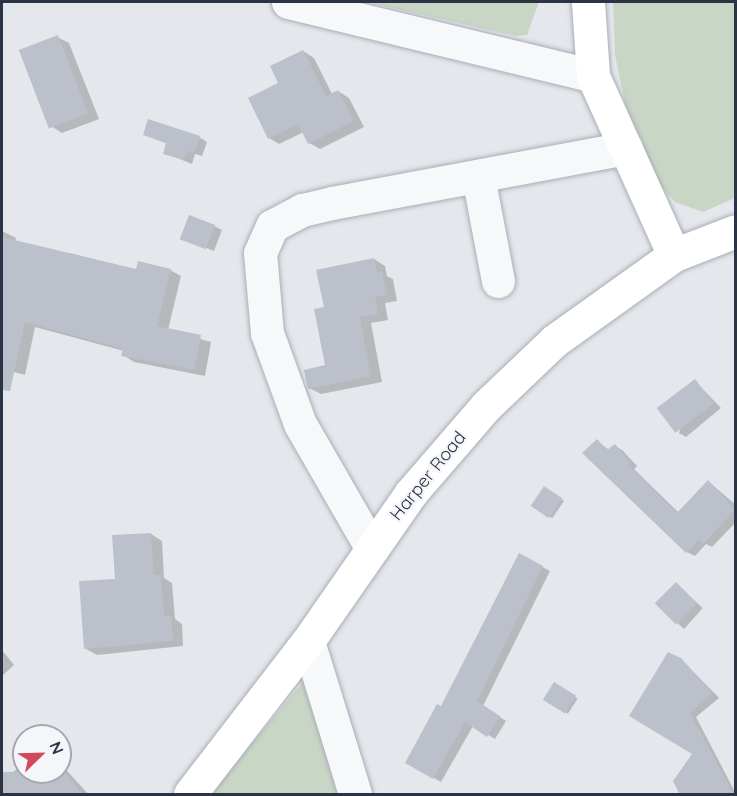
<!DOCTYPE html>
<style>
body{margin:0}
#map{position:relative;width:737px;height:796px;overflow:hidden;background:#e4e7ec;font-family:Quicksand,sans-serif}
div>[style]{position:absolute}
.green>*{inset:0;background:#c9d6c5}
.shadow>*{inset:0;background:#0003;transform-origin:0 0}
.building>*{inset:0;background:#bbc0ca;transform-origin:0 0}
.roads{filter:drop-shadow(0 0 2px #a9aeb7) drop-shadow(0 0 2px #a9aeb7)}
.minor>*{height:33px;margin:-16.5px;padding:0 16.5px;transform-origin:16.5px;border-radius:16.5px;background:#f7f8fa}
.major>*{height:33px;margin:-16.5px;padding:0 16.5px;transform-origin:16.5px;border-radius:16.5px;background:#fff}
span{translate:-50% -50%;white-space:nowrap;text-align:center;line-height:1.15;-webkit-text-stroke:5px #f4f6f9;paint-order:stroke}
.street-label{font-size:18px;color:#2b3445}
.frame{position:absolute;inset:0;border:3px solid #2b3445;pointer-events:none}
.north{position:absolute;left:12px;top:724px;width:60px;height:60px;box-sizing:border-box;background:#f4f6f9;border:2px solid #a4a8b1;border-radius:50%;rotate:67deg;font-size:16px;font-weight:700;line-height:24px;text-align:center;color:#2b3445}
.north::after{content:'';display:block;margin:auto;width:21px;height:27px;background:#d1495b;clip-path:polygon(50% 0,100% 100%,50% 72%,0 100%)}
</style>
<div id="map">
<div class="green">
<i style="clip-path:polygon(367px 2px,539px 2px,527px 35px,516px 36px)"></i>
<i style="clip-path:polygon(613px 2px,735px 2px,735px 198px,703px 212px,675px 202px,657px 183px,626px 108px,615px 55px)"></i>
<i style="clip-path:polygon(304px 681px,337px 794px,210px 794px)"></i>
</div>
<div class="shadow">
<i style="clip-path:polygon(57px 37px,69px 43px,99px 119px,62px 133px,51px 126px)"></i>
<i style="clip-path:polygon(303px 51px,314px 58px,332px 94px,338px 91px,349px 98px,364px 127px,320px 149px,309px 143px,304px 132px,279px 144px,269px 138px,280px 84px)"></i>
<i style="clip-path:polygon(144px 134px,199px 137px,207px 142px,202px 156px,195px 154px,192px 164px,165px 153px,168px 144px)"></i>
<i style="clip-path:polygon(214px 226px,222px 230px,214px 251px,182px 238px)"></i>
<i style="clip-path:polygon(2px 231px,16px 238px,15px 242px,69px 257px,70px 253px,137px 271px,170px 270px,181px 276px,168px 330px,211px 342px,205px 376px,134px 362px,123px 355px,124px 351px,35px 327px,25px 375px,2px 369px)"></i>
<i style="clip-path:polygon(374px 259px,385px 266px,387px 276px,393px 279px,397px 301px,385px 303px,388px 320px,371px 323px,382px 382px,321px 394px,309px 388px,327px 367px,325px 309px)"></i>
<i style="clip-path:polygon(695px 381px,721px 408px,686px 437px,679px 433px)"></i>
<i style="clip-path:polygon(597px 441px,609px 450px,615px 446px,622px 450px,637px 466px,634px 469px,679px 513px,709px 482px,736px 505px,736px 522px,712px 547px,706px 544px,695px 556px,687px 552px)"></i>
<i style="left:545px;top:488px;width:23px;height:21px;rotate:34deg"></i>
<i style="clip-path:polygon(151px 534px,162px 541px,164px 578px,172px 583px,175px 619px,182px 624px,183px 646px,97px 655px,86px 649px,117px 581px)"></i>
<i style="clip-path:polygon(520px 555px,550px 571px,483px 706px,506px 721px,495px 739px,473px 726px,441px 782px,407px 763px,441px 708px)"></i>
<i style="left:676px;top:584px;width:36px;height:28px;rotate:42deg"></i>
<i style="clip-path:polygon(2px 650px,14px 665px,2px 676px)"></i>
<i style="clip-path:polygon(681px 659px,719px 698px,696px 717px,736px 794px,682px 794px,694px 753px)"></i>
<i style="left:555px;top:684px;width:27px;height:18px;rotate:33deg"></i>
<i style="clip-path:polygon(24px 763px,24px 772px,60px 772px,60px 763px,88px 794px,2px 794px,2px 768px,6px 778px)"></i>
</div>
<div class="building">
<i style="left:58px;top:35px;width:84px;height:42px;rotate:69deg"></i>
<i style="clip-path:polygon(303px 50px,326px 96px,338px 90px,354px 121px,308px 144px,298px 124px,268px 139px,248px 98px,278px 83px,270px 66px)"></i>
<i style="clip-path:polygon(148px 119px,200px 136px,194px 153px,187px 151px,184px 160px,163px 154px,166px 143px,143px 135px)"></i>
<i style="left:189px;top:215px;width:28px;height:26px;rotate:21deg"></i>
<i style="clip-path:polygon(2px 237px,136px 269px,138px 261px,171px 269px,157px 326px,201px 335px,194px 370px,121px 356px,123px 349px,25px 322px,10px 391px,2px 390px)"></i>
<i style="clip-path:polygon(374px 258px,377px 272px,382px 271px,387px 295px,375px 297px,378px 314px,360px 317px,371px 376px,308px 389px,304px 370px,325px 365px,314px 309px,324px 307px,316px 270px)"></i>
<i style="left:695px;top:379px;width:31px;height:48px;rotate:53deg"></i>
<i style="clip-path:polygon(597px 439px,607px 450px,615px 444px,630px 462px,628px 464px,677px 513px,708px 480px,735px 510px,703px 544px,699px 540px,686px 553px,582px 453px)"></i>
<i style="left:544px;top:486px;width:22px;height:24px;rotate:34deg"></i>
<i style="clip-path:polygon(151px 533px,154px 575px,161px 575px,164px 616px,171px 616px,173px 641px,84px 649px,79px 581px,115px 579px,112px 535px)"></i>
<i style="clip-path:polygon(519px 553px,543px 566px,477px 701px,500px 716px,487px 737px,465px 722px,433px 779px,405px 763px,437px 704px,441px 706px)"></i>
<i style="left:676px;top:582px;width:30px;height:30px;rotate:45deg"></i>
<i style="clip-path:polygon(668px 652px,681px 658px,712px 693px,690px 713px,734px 795px,680px 795px,673px 781px,692px 754px,629px 716px)"></i>
<i style="left:554px;top:682px;width:26px;height:21px;rotate:32deg"></i>
<i style="clip-path:polygon(2px 772px,64px 772px,83px 795px,2px 795px)"></i>
</div>
<div class="roads">
<div class="minor">
<i style="left:288px;top:2px;width:314px;rotate:13.6deg"></i>
<i style="left:478px;top:176px;width:107px;rotate:79.2deg"></i>
<i style="left:372px;top:549px;width:144px;rotate:-119.9deg"></i>
<i style="left:300px;top:424px;width:97px;rotate:-109.9deg"></i>
<i style="left:267px;top:333px;width:80px;rotate:-95deg"></i>
<i style="left:260px;top:253px;width:30px;rotate:-66deg"></i>
<i style="left:272px;top:226px;width:34px;rotate:-28deg"></i>
<i style="left:302px;top:210px;width:31px;rotate:-13deg"></i>
<i style="left:332px;top:203px;width:299px;rotate:-10.6deg"></i>
<i style="left:308px;top:641px;width:160px;rotate:72.9deg"></i>
</div>
<div class="major">
<i style="left:588px;top:2px;width:74px;rotate:86.1deg"></i>
<i style="left:593px;top:76px;width:196px;rotate:65.7deg"></i>
<i style="left:190px;top:794px;width:193px;rotate:-52.4deg"></i>
<i style="left:308px;top:641px;width:179px;rotate:-55.2deg"></i>
<i style="left:410px;top:494px;width:116px;rotate:-49.2deg"></i>
<i style="left:486px;top:406px;width:94px;rotate:-43.7deg"></i>
<i style="left:554px;top:341px;width:148px;rotate:-35.6deg"></i>
<i style="left:674px;top:255px;width:66px;rotate:-21.2deg"></i>
</div>
</div>
<div class="street-label">
<span style="left:428px;top:476px;rotate:-51deg">Harper Road</span>
</div>
<div class="frame"></div>
<div class="north">N</div>
</div>
